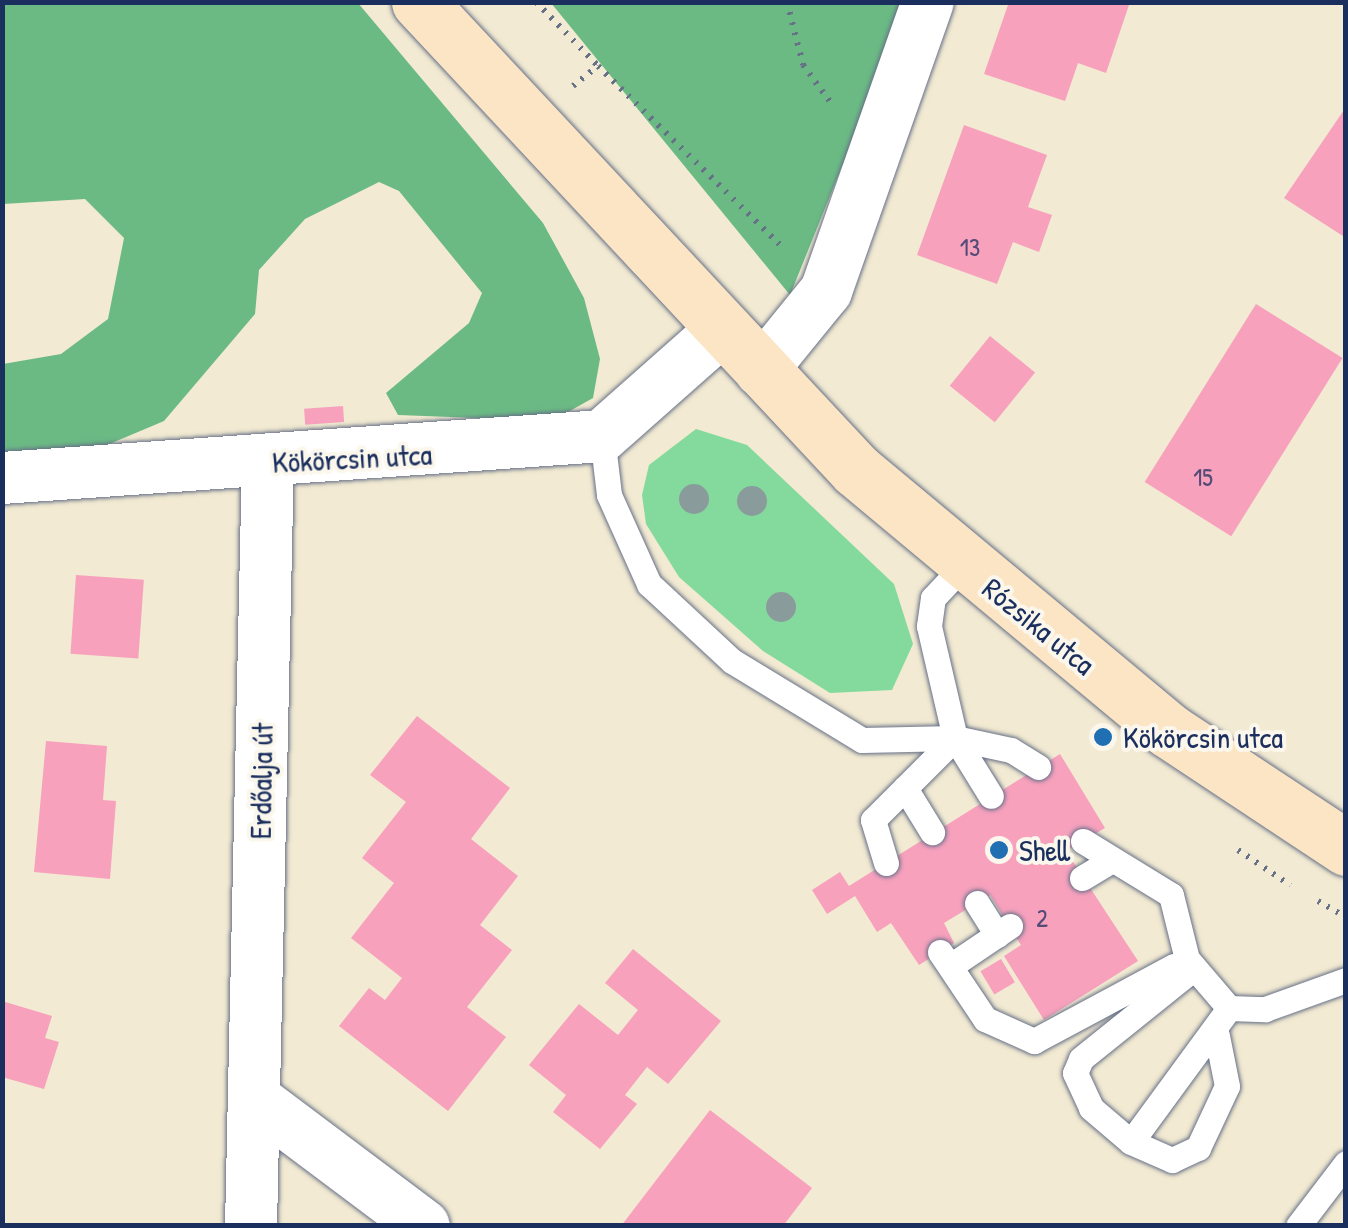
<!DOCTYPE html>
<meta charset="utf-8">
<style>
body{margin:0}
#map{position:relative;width:1348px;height:1228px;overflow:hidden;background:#f2ead2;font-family:"Patrick Hand",sans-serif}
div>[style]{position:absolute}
.green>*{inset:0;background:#84da9d}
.forest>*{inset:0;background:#6bba84}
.building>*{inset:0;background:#f7a1bd;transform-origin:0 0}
.path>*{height:6px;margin-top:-3px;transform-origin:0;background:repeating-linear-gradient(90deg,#667087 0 2.5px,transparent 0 10.5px)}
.roads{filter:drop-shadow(0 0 2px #667087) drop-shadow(0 0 2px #667087)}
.lane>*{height:25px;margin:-12.5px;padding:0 12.5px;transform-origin:12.5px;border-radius:12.5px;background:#fff}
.street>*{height:52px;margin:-26px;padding:0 26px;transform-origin:26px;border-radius:26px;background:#fff}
.secondary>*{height:55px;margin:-27.5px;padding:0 27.5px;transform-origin:27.5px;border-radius:27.5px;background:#fce5c4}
.trees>*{width:30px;height:30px;margin:-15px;border-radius:50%;background:#8a9b9b}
.dots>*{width:28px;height:28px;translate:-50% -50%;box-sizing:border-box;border:5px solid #fbf7ec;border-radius:50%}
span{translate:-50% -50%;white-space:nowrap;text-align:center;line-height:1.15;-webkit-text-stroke:8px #fbf7ec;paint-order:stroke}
.number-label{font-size:25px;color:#524c76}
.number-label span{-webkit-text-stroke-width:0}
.street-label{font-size:30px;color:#1b2f5e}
.poi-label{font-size:30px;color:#1b2f5e}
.left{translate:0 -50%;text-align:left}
.frame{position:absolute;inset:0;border:5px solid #1b2f5e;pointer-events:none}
</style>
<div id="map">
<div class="green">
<i style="clip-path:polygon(696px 429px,747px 445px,894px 584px,913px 644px,892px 690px,830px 693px,763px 651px,679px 577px,646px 524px,642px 495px,649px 465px)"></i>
</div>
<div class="forest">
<i style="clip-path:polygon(3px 3px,358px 3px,543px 223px,584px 298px,600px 359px,593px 398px,552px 421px,398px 415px,386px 393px,469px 323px,482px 293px,399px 191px,379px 182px,305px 219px,259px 270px,255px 314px,164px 421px,100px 448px,3px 459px,3px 364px,61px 354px,108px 319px,124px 238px,85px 199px,3px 204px)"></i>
<i style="clip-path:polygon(551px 3px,908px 3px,790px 295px)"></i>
</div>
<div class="building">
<i style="clip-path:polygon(1009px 2px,1130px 2px,1106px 73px,1078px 63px,1065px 101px,984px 74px)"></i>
<i style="clip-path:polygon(1346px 107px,1346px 238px,1284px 198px)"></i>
<i style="clip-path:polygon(964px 125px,1047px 155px,1028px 207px,1052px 215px,1039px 252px,1013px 242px,997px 284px,917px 255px)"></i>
<i style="left:1256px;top:304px;width:102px;height:210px;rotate:32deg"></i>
<i style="left:990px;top:336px;width:58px;height:64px;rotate:39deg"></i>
<i style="left:343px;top:406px;width:16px;height:39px;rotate:86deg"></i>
<i style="left:76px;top:575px;width:68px;height:79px;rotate:4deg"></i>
<i style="clip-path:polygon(417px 716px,510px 788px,471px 839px,518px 876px,480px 925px,512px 950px,467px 1007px,506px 1037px,448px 1111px,339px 1026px,369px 988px,385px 1000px,402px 978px,351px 938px,394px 883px,362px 858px,406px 802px,370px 775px)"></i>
<i style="clip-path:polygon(46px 741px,107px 746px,103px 800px,116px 801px,110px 879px,34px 872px)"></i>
<i style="clip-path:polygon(1060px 754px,1105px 828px,1066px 851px,1138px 961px,1044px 1020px,1004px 956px,1021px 945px,990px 895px,944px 923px,954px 943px,919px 965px,891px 923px,877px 932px,855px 896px,827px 914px,812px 890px,840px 872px,849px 886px)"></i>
<i style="clip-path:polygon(633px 949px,721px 1021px,668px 1084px,647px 1067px,625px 1095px,637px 1104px,600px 1149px,553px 1112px,566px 1095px,529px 1065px,579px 1004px,618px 1035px,638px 1010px,605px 983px)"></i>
<i style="left:1001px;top:959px;width:27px;height:24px;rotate:59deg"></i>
<i style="clip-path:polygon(2px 1001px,52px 1016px,45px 1038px,59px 1042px,44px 1089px,2px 1077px)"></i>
<i style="clip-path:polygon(710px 1110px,812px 1188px,783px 1226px,621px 1226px)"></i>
</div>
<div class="path">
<i style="left:536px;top:2px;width:89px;rotate:45.9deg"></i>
<i style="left:787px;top:2px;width:65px;rotate:75.7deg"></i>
<i style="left:803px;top:65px;width:52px;rotate:53.6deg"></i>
<i style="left:573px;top:86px;width:32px;rotate:-39deg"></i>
<i style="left:598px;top:66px;width:260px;rotate:44.5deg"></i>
<i style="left:1238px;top:850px;width:63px;rotate:33.9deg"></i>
<i style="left:1318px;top:901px;width:32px;rotate:30deg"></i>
</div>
<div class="roads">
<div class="lane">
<i style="left:602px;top:436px;width:59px;rotate:83.2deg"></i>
<i style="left:609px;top:495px;width:98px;rotate:65.8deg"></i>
<i style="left:649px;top:584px;width:113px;rotate:42.9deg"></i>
<i style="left:732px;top:661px;width:152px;rotate:31.3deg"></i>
<i style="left:862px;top:740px;width:93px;rotate:-1.2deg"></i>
<i style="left:955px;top:738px;width:68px;rotate:58.2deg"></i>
<i style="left:955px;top:738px;width:115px;rotate:-103.1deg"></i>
<i style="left:929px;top:626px;width:28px;rotate:-82deg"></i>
<i style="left:933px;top:598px;width:45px;rotate:-46.8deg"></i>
<i style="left:955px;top:738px;width:57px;rotate:12.1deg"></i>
<i style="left:1011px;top:750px;width:32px;rotate:32deg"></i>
<i style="left:905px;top:788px;width:52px;rotate:58.5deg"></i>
<i style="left:1083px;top:841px;width:103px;rotate:31.5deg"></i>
<i style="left:1171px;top:895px;width:66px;rotate:76deg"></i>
<i style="left:1187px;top:959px;width:65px;rotate:49.4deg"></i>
<i style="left:1229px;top:1008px;width:36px;rotate:2deg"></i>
<i style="left:1265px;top:1009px;width:86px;rotate:-19.7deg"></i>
<i style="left:886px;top:863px;width:45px;rotate:-106.8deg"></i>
<i style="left:873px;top:820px;width:116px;rotate:-45deg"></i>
<i style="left:1082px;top:878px;width:31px;rotate:-31deg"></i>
<i style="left:977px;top:903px;width:38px;rotate:58deg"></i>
<i style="left:940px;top:952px;width:81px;rotate:56.1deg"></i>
<i style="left:985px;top:1019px;width:54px;rotate:24.2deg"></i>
<i style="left:1034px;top:1041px;width:159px;rotate:-28.2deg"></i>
<i style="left:952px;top:965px;width:70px;rotate:-33.9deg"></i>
<i style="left:1194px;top:968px;width:145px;rotate:141.2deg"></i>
<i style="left:1081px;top:1059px;width:15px;rotate:113deg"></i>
<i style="left:1075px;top:1073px;width:38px;rotate:65deg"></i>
<i style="left:1091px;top:1108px;width:52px;rotate:40.4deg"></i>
<i style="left:1131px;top:1142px;width:166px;rotate:-53.8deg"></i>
<i style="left:1131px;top:1142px;width:45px;rotate:23.7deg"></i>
<i style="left:1172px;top:1160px;width:29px;rotate:-25deg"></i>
<i style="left:1198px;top:1148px;width:68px;rotate:-64.9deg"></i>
<i style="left:1227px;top:1086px;width:51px;rotate:-101.3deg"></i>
<i style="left:1298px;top:1226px;width:79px;rotate:-52.7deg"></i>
</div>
<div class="street">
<i style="left:761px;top:371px;width:103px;rotate:-50.9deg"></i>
<i style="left:826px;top:291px;width:306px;rotate:-70.6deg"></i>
<i style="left:2px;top:478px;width:601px;rotate:-4deg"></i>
<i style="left:602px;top:436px;width:160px;rotate:-41.5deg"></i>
<i style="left:255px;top:1099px;width:211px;rotate:36.9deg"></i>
<i style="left:251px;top:1226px;width:764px;rotate:-88.73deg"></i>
</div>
<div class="secondary">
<i style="left:419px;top:2px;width:640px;rotate:46.96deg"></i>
<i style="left:856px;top:470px;width:406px;rotate:39.8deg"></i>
<i style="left:1168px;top:730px;width:214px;rotate:33.5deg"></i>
</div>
</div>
<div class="trees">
<i style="left:694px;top:499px"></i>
<i style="left:752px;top:501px"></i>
<i style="left:781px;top:607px"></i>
</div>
<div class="dots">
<i style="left:1103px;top:737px;background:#1f6fb2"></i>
<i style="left:999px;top:850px;background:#1f6fb2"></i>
</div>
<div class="number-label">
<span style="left:970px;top:247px">13</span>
<span style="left:1203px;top:477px">15</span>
<span style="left:1042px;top:918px">2</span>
</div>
<div class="street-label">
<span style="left:352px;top:458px;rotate:-3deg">Kökörcsin utca</span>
<span style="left:1039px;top:626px;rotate:39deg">Rózsika utca</span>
<span style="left:261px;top:781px;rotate:-89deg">Erdőalja út</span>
</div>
<div class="poi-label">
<span class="left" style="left:1123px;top:737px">Kökörcsin utca</span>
<span class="left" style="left:1019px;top:850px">Shell</span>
</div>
<div class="frame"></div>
</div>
